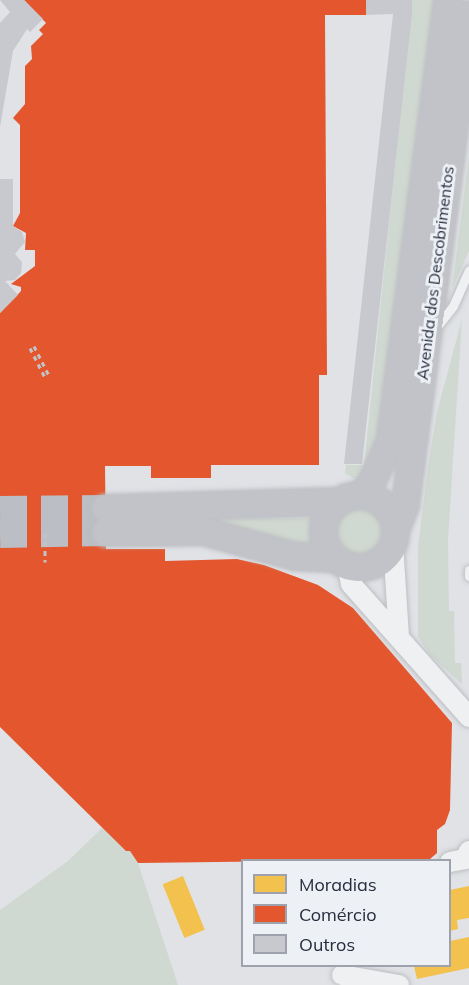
<!DOCTYPE html>
<meta charset="utf-8">
<style>
body{margin:0}
#map{position:relative;width:469px;height:985px;overflow:hidden;background:#e0e2e6;font-family:Mulish,sans-serif}
div>[style]{position:absolute}
.green>*{inset:0;background:#d0d9d1}
.round{border-radius:50%}
.homes>*{inset:0;background:#f2c14e;transform-origin:0 0}
.shops>*{inset:0;background:#e4572e}
.building>*{inset:0;background:#c7c9ce}
.secondary-tunnel>*{height:27px;margin-top:-13.5px;transform-origin:0;background:repeating-linear-gradient(90deg,#bbbec4 0 27px,transparent 0 41px)}
.path>*{height:3px;margin-top:-1.5px;transform-origin:0;background:repeating-linear-gradient(90deg,#c2c3c8 0 4.5px,transparent 0 9px)}
.roads{filter:drop-shadow(0 0 2px #bdbfc2) drop-shadow(0 0 2px #bdbfc2)}
.lane>*{height:9px;margin:-4.5px;padding:0 4.5px;transform-origin:4.5px;border-radius:4.5px;background:#eff0f2}
.street>*{height:20px;margin:-10px;padding:0 10px;transform-origin:10px;border-radius:10px;background:#eff0f2}
.secondary>*{height:27px;margin:-13.5px;padding:0 13.5px;transform-origin:13.5px;border-radius:13.5px;background:#c1c3c8}
.secondary>.ring{margin:-13.5px;padding:0;box-sizing:content-box;background:none;border:27px solid #c1c3c8;border-radius:50%}
span{translate:-50% -50%;white-space:nowrap;text-align:center;line-height:1.15;-webkit-text-stroke:6px #edf0f5;paint-order:stroke}
.street-label{font-size:16px;color:#272d3e}
.legend{position:absolute;left:241px;top:859px;width:210px;height:108px;box-sizing:border-box;background:#edf0f5;border:2px solid #9ea2ac;margin:0;padding:8px 10px;list-style:none;font-size:18px;color:#272d3e}
.legend li{display:flex;align-items:center;gap:12px;height:30px}
.legend b{width:30px;border:2px solid #9ea2ac}
</style>
<div id="map">
<div class="green">
<i style="clip-path:polygon(412px 0,435px 0,378px 437px,359px 478px,353px 478px,345px 473px,346px 465px,364px 465px)"></i>
<i style="clip-path:polygon(469px 156px,469px 251px,452px 289px)"></i>
<i style="clip-path:polygon(462px 319px,448px 540px,449px 611px,454px 611px,455px 663px,461px 663px,462px 684px,431px 656px,418px 637px,418px 547px,428px 466px,437px 412px)"></i>
<i class="round" style="left:336px;top:508px;width:46px;height:46px"></i>
<i style="clip-path:polygon(316px 518px,312px 540px,317px 554px,197px 519px)"></i>
<i style="clip-path:polygon(102px 828px,130px 851px,138px 863px,178px 985px,0 985px,0 910px,68px 861px)"></i>
</div>
<div class="homes">
<i style="left:183px;top:876px;width:58px;height:22px;rotate:68deg"></i>
<i style="clip-path:polygon(469px 886px,469px 918px,457px 920px,458px 929px,450px 931px,450px 890px)"></i>
<i style="clip-path:polygon(469px 937px,469px 968px,417px 979px,414px 966px,450px 966px,450px 941px)"></i>
</div>
<div class="shops">
<i style="clip-path:polygon(24px 0,366px 0,366px 15px,325px 15px,327px 375px,319px 375px,319px 465px,211px 465px,211px 478px,151px 478px,151px 466px,105px 466px,106px 549px,165px 549px,165px 561px,237px 559px,264px 565px,318px 585px,353px 608px,452px 723px,450px 810px,445px 824px,437px 830px,437px 853px,430px 859px,138px 863px,130px 851px,126px 851px,0 727px,0 313px,21px 291px,21px 287px,11px 284px,35px 266px,35px 250px,25px 250px,26px 233px,13px 226px,20px 213px,20px 125px,13px 118px,25px 104px,25px 66px,32px 59px,31px 46px,43px 34px,39px 30px,46px 23px)"></i>
</div>
<div class="building">
<i style="clip-path:polygon(0 0,24px 0,43px 19px,30px 32px,27px 29px,13px 51px,0 127px,0 23px,10px 12px)"></i>
<i style="clip-path:polygon(366px 0,412px 0,412px 14px,362px 464px,344px 464px,393px 14px,366px 15px)"></i>
<i style="clip-path:polygon(0 179px,13px 179px,13px 226px,22px 232px,25px 242px,15px 254px,22px 262px,21px 273px,15px 280px,5px 281px,18px 295px,0 313px)"></i>
</div>
<div class="secondary-tunnel">
<i style="left:0;top:509px;width:106px;rotate:-0.5deg"></i>
<i style="left:0;top:534px;width:106px;rotate:-1.1deg"></i>
</div>
<div class="path">
<i style="left:34px;top:346px;width:34px;rotate:63deg"></i>
<i style="left:30px;top:348px;width:34px;rotate:63deg"></i>
<i style="left:45px;top:533px;width:29px;rotate:90deg"></i>
</div>
<div class="roads">
<div class="lane">
<i style="left:435px;top:329px;width:29px;rotate:-52deg"></i>
<i style="left:453px;top:306px;width:39px;rotate:-66deg"></i>
<i style="left:469px;top:570px;width:6px;rotate:90deg"></i>
</div>
<div class="street">
<i style="left:393px;top:544px;width:94px;rotate:86.3deg"></i>
<i style="left:347px;top:565px;width:19px;rotate:78deg"></i>
<i style="left:351px;top:584px;width:178px;rotate:48.4deg"></i>
<i style="left:450px;top:862px;width:15px;rotate:-11deg"></i>
<i style="left:465px;top:859px;width:9px;rotate:-63deg"></i>
<i style="left:342px;top:975px;width:58px;rotate:10deg"></i>
</div>
<div class="secondary">
<i style="left:358px;top:495px;width:16px;rotate:-40deg"></i>
<i style="left:370px;top:485px;width:48px;rotate:-65.6deg"></i>
<i style="left:390px;top:441px;width:445px;rotate:-82.6deg"></i>
<i class="ring" style="left:323px;top:495px;width:45px;height:45px"></i>
<i style="left:106px;top:508px;width:233px;rotate:-1.7deg"></i>
<i style="left:395px;top:530px;width:28px;rotate:-69deg"></i>
<i style="left:405px;top:504px;width:494px;rotate:-82.6deg"></i>
<i style="left:106px;top:532px;width:97px;rotate:-0.6deg"></i>
<i style="left:203px;top:531px;width:95px;rotate:15.2deg"></i>
<i style="left:295px;top:556px;width:40px;rotate:2.9deg"></i>
</div>
</div>
<div class="street-label">
<span style="left:435px;top:273px;rotate:-83deg">Avenida dos Descobrimentos</span>
</div>
<ul class="legend">
<li><b style="height:16px;background:#f2c14e"></b>Moradias</li>
<li><b style="height:16px;background:#e4572e"></b>Comércio</li>
<li><b style="height:16px;background:#c7c9ce"></b>Outros</li>
</ul>
</div>
